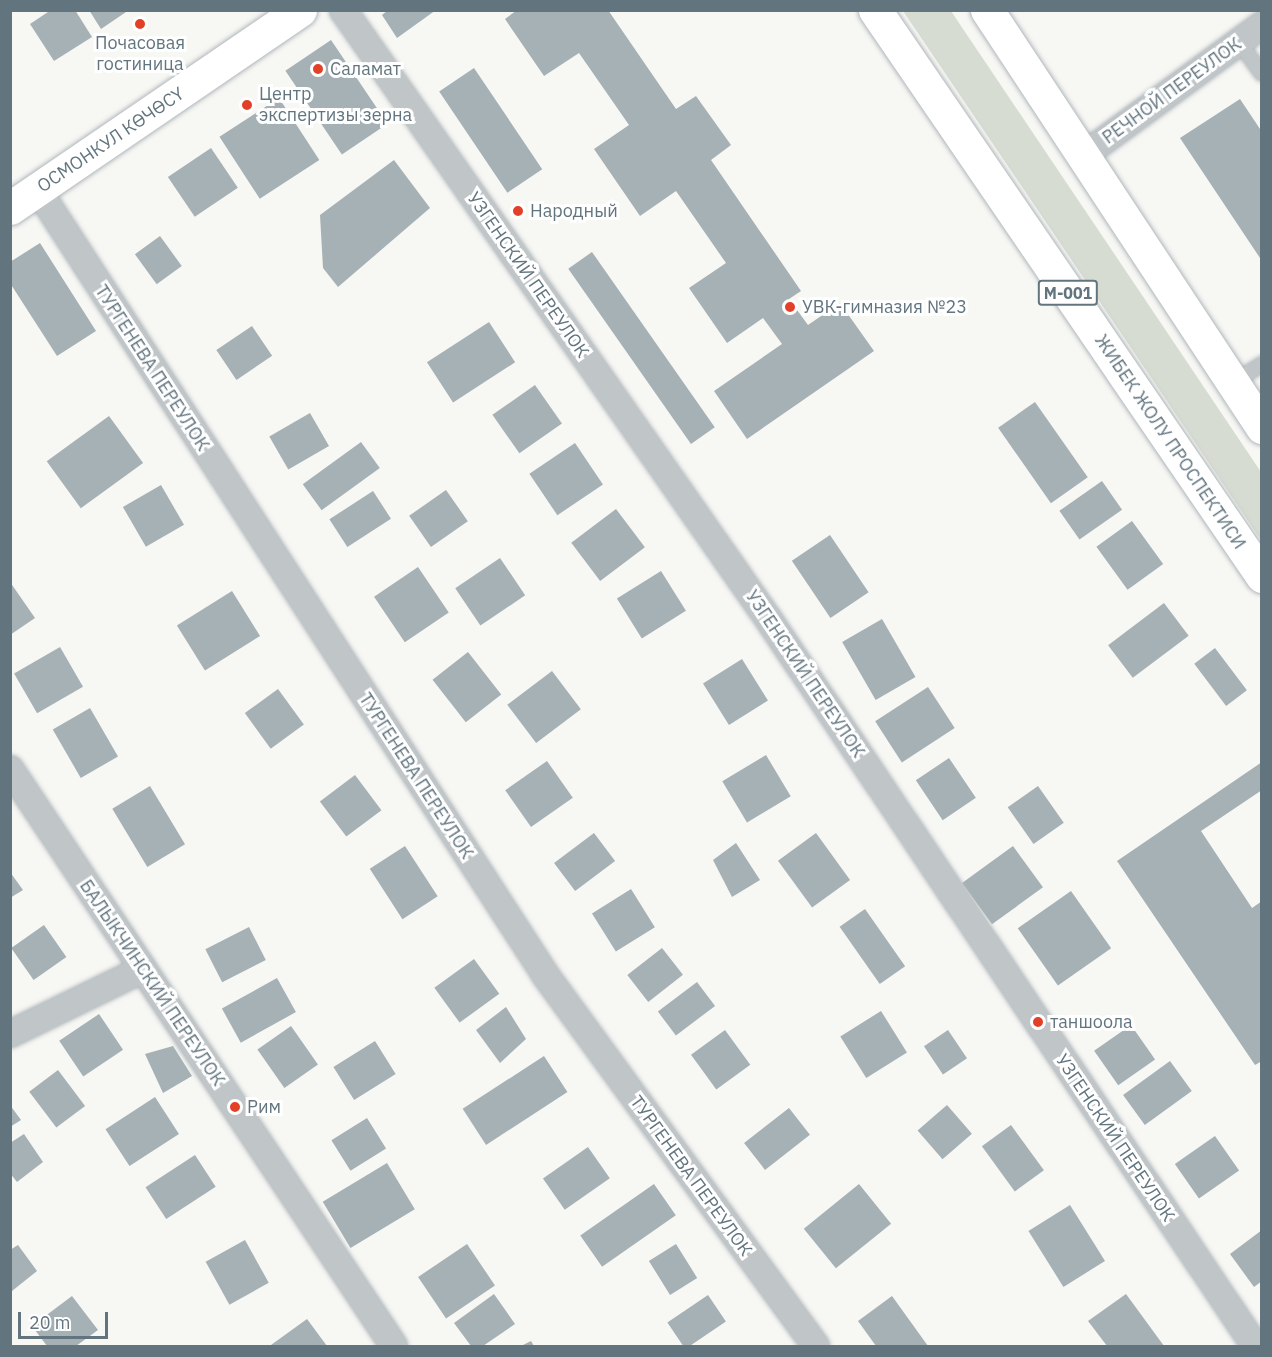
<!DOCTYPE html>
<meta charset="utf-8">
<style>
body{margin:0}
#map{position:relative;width:1272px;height:1357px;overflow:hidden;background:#f7f7f4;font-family:"IBM Plex Sans",sans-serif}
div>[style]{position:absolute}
.green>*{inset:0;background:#d7dcd3}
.building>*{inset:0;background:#a6b1b5;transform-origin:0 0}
.roads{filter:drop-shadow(0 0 2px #b0b7bb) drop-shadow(0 0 2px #b0b7bb)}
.lane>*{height:14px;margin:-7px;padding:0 7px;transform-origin:7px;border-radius:7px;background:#c0c5c8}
.street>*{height:26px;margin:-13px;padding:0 13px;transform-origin:13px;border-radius:13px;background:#c0c5c8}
.secondary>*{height:33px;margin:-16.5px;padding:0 16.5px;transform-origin:16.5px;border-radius:16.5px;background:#fff}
.primary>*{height:33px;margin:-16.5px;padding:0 16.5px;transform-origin:16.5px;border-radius:16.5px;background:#fff}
.dots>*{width:16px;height:16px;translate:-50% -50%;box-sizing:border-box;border:3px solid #fff;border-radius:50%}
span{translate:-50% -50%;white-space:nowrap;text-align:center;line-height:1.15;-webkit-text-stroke:6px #fff;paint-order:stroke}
.shield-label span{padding:2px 4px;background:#fff;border:2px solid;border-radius:4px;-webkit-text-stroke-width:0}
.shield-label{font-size:16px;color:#62757f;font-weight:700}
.poi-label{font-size:18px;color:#62757f}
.left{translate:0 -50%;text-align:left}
.street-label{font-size:18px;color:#62757f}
.frame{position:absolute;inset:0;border:12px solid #62757f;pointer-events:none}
.scale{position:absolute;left:18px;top:1312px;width:90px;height:27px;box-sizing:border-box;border:3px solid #62757f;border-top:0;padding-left:8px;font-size:18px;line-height:21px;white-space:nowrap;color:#62757f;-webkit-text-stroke:4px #fff;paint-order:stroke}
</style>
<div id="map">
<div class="green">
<i style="clip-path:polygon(903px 11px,951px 11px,1261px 472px,1261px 540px)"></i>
</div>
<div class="building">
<i style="clip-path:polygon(51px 10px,75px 10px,92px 37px,54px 61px,30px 24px)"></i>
<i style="clip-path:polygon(89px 10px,129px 10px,101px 29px)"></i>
<i style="clip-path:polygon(388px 10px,436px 10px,397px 38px,382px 15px)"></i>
<i style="clip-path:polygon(517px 10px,608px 10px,676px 109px,696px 96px,731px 145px,711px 160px,801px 291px,789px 299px,808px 325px,840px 303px,874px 351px,747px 439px,714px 391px,782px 344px,763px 318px,727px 343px,689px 288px,726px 263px,676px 191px,640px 216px,594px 149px,629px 125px,579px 53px,544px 76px,505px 19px)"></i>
<i style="left:331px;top:40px;width:101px;height:55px;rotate:56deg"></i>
<i style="left:474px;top:68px;width:122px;height:42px;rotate:56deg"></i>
<i style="left:279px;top:98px;width:74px;height:71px;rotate:57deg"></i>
<i style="clip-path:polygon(1240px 99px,1262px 132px,1262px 261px,1180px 138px)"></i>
<i style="left:211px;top:148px;width:48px;height:52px;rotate:56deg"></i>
<i style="clip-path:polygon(394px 160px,430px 208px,338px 287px,323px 268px,320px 215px)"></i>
<i style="left:160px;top:236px;width:37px;height:31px;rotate:54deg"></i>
<i style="clip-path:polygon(40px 243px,96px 331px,57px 356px,10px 283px,10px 262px)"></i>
<i style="left:592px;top:252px;width:214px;height:29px;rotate:55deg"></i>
<i style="left:489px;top:322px;width:48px;height:74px;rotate:57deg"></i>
<i style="left:252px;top:326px;width:36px;height:43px;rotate:56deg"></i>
<i style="left:535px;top:385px;width:47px;height:52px;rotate:55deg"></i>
<i style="left:1035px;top:402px;width:92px;height:45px;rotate:55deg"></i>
<i style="left:310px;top:413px;width:38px;height:47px;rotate:60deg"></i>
<i style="left:109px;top:416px;width:58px;height:77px;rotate:54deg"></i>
<i style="left:361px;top:442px;width:32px;height:72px;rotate:54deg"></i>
<i style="left:575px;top:443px;width:50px;height:55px;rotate:56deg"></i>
<i style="left:1102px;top:481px;width:35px;height:52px;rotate:55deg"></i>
<i style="left:161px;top:485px;width:46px;height:44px;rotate:60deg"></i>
<i style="left:446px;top:490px;width:38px;height:45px;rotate:55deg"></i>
<i style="left:373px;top:491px;width:33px;height:52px;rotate:57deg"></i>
<i style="left:616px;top:509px;width:48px;height:56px;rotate:53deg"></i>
<i style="left:1132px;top:521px;width:53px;height:44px;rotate:54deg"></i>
<i style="left:830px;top:535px;width:69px;height:46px;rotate:56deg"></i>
<i style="left:500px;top:558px;width:45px;height:54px;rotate:56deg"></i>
<i style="left:418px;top:567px;width:55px;height:53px;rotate:56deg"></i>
<i style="left:661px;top:571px;width:47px;height:52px;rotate:58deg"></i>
<i style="clip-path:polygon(10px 582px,35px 618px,10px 635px)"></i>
<i style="left:232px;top:591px;width:53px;height:65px;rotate:58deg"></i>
<i style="left:1164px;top:603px;width:41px;height:70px;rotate:53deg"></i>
<i style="left:882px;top:619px;width:67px;height:46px;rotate:60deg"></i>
<i style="left:60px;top:647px;width:46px;height:53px;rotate:60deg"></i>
<i style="left:1215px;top:648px;width:53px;height:26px;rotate:53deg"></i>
<i style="left:468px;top:652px;width:54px;height:45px;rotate:52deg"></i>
<i style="left:742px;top:659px;width:49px;height:46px;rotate:58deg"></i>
<i style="left:552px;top:671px;width:48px;height:56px;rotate:53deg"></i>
<i style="left:928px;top:687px;width:49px;height:63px;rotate:57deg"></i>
<i style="left:278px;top:689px;width:44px;height:41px;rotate:54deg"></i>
<i style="left:90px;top:708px;width:56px;height:43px;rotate:60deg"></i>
<i style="left:766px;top:755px;width:48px;height:51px;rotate:59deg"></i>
<i style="left:949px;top:758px;width:48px;height:40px;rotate:56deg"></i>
<i style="left:547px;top:761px;width:45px;height:51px;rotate:55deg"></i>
<i style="clip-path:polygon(1262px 762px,1262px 790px,1201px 831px,1252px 908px,1262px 901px,1262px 1061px,1255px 1065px,1117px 861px)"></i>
<i style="left:355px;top:775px;width:44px;height:44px;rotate:53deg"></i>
<i style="left:150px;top:786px;width:68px;height:44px;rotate:59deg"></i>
<i style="left:1038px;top:786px;width:45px;height:37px;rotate:55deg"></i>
<i style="left:594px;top:833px;width:35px;height:50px;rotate:53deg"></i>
<i style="left:816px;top:833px;width:58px;height:47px;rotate:54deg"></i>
<i style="clip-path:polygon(736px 843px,760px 880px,732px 897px,713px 860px)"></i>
<i style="left:405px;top:846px;width:60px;height:42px;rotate:57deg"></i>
<i style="left:1013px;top:846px;width:51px;height:63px;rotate:54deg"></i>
<i style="clip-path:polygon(10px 872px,23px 890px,10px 898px)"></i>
<i style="left:631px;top:889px;width:45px;height:46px;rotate:58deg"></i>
<i style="left:1071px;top:891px;width:70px;height:65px;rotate:55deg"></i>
<i style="left:865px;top:909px;width:70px;height:31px;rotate:55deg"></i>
<i style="left:44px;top:925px;width:39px;height:40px;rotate:55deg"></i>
<i style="left:249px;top:927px;width:37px;height:49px;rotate:63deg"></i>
<i style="left:662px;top:948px;width:34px;height:44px;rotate:52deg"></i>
<i style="left:474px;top:959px;width:43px;height:49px;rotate:54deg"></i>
<i style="left:277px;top:978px;width:39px;height:63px;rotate:61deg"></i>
<i style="left:697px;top:982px;width:30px;height:49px;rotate:53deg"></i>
<i style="clip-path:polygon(506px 1007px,526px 1039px,500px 1063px,476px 1030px)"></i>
<i style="left:881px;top:1011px;width:49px;height:48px;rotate:58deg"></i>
<i style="left:99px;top:1014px;width:43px;height:48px;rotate:56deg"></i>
<i style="left:1131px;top:1025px;width:42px;height:45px;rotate:55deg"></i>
<i style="left:291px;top:1026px;width:47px;height:41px;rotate:55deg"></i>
<i style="left:725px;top:1030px;width:43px;height:42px;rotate:54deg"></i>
<i style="left:948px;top:1030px;width:34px;height:29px;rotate:56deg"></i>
<i style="left:375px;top:1041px;width:39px;height:49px;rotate:58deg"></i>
<i style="clip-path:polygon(173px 1046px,192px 1076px,163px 1093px,145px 1054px)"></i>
<i style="left:544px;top:1056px;width:43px;height:97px;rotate:57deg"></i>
<i style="left:1170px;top:1061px;width:37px;height:58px;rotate:54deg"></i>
<i style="left:58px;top:1070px;width:45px;height:36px;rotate:53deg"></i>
<i style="left:155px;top:1097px;width:44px;height:59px;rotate:57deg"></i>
<i style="clip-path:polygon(10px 1105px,21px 1120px,10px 1127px)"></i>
<i style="left:947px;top:1105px;width:38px;height:39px;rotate:49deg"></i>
<i style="left:789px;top:1108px;width:34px;height:57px;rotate:52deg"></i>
<i style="left:367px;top:1118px;width:36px;height:42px;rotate:58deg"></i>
<i style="left:1011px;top:1125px;width:56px;height:36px;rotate:54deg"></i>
<i style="clip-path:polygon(24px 1134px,43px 1162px,17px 1182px,10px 1173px,10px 1143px)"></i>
<i style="left:1215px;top:1136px;width:42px;height:49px;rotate:55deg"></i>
<i style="left:588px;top:1147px;width:38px;height:55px;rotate:55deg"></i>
<i style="left:195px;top:1155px;width:38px;height:59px;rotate:57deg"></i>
<i style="left:387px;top:1163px;width:54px;height:75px;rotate:59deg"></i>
<i style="left:654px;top:1184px;width:38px;height:90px;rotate:55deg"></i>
<i style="left:859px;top:1184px;width:51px;height:71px;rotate:51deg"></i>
<i style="left:1070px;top:1205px;width:66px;height:49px;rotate:58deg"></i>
<i style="clip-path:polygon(1262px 1230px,1262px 1281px,1254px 1287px,1230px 1254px)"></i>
<i style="left:245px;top:1240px;width:49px;height:45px;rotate:61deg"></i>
<i style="left:467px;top:1244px;width:50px;height:59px;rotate:56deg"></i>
<i style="left:676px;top:1244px;width:40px;height:32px;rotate:58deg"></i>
<i style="clip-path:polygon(18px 1245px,37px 1271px,12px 1291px,10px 1250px)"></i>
<i style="clip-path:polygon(494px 1294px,515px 1324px,483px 1346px,471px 1346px,454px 1323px)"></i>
<i style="clip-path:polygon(1126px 1294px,1164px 1346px,1107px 1346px,1088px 1321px)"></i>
<i style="left:708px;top:1295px;width:32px;height:49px;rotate:56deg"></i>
<i style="clip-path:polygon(72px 1296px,98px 1330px,76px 1346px,47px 1346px,32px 1326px)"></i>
<i style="clip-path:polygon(892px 1296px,928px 1346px,876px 1346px,858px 1321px)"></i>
<i style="clip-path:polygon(307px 1319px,327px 1346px,273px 1346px,271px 1345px)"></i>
<i style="clip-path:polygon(531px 1341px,534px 1346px,521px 1346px)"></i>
</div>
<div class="roads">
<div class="lane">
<i style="left:1239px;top:42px;width:39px;rotate:54deg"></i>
<i style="left:1232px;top:383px;width:36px;rotate:-32deg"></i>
</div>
<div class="street">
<i style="left:343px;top:10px;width:744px;rotate:55.07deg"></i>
<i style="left:769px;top:620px;width:874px;rotate:56.2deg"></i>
<i style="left:1083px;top:156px;width:222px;rotate:-36.2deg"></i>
<i style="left:38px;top:190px;width:936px;rotate:57.12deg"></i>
<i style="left:546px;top:976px;width:458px;rotate:53.9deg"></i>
<i style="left:10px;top:769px;width:693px;rotate:56.36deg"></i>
<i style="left:10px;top:1034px;width:148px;rotate:-26deg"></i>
</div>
<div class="secondary">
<i style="left:10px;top:208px;width:351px;rotate:-34.3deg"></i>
</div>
<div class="primary">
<i style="left:875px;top:10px;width:686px;rotate:55.64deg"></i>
<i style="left:987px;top:10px;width:500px;rotate:56.6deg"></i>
</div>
</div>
<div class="dots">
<i style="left:140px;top:24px;background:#e34127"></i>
<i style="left:318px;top:69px;background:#e34127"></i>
<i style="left:247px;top:105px;background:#e34127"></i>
<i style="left:518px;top:211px;background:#e34127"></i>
<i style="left:790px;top:307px;background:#e34127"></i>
<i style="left:1038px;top:1022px;background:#e34127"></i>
<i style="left:235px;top:1107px;background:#e34127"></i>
</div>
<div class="shield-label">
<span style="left:1068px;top:293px">М-001</span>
</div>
<div class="poi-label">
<span style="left:140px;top:54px">Почасовая<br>гостиница</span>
<span class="left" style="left:330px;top:69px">Саламат</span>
<span class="left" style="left:259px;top:105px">Центр<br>экспертизы зерна</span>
<span class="left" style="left:530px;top:211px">Народный</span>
<span class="left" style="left:802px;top:307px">УВК-гимназия №23</span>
<span class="left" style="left:1050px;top:1022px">таншоола</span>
<span class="left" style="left:247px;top:1107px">Рим</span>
</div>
<div class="street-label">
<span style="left:1172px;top:91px;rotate:-36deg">РЕЧНОЙ ПЕРЕУЛОК</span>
<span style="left:111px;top:140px;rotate:-34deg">ОСМОНКУЛ КӨЧӨСҮ</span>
<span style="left:528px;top:275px;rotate:55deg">УЗГЕНСКИЙ ПЕРЕУЛОК</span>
<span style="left:152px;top:368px;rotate:57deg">ТУРГЕНЕВА ПЕРЕУЛОК</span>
<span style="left:1170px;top:442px;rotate:56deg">ЖИБЕК ЖОЛУ ПРОСПЕКТИСИ</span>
<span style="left:805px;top:674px;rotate:56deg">УЗГЕНСКИЙ ПЕРЕУЛОК</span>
<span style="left:416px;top:776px;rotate:57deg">ТУРГЕНЕВА ПЕРЕУЛОК</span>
<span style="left:152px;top:983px;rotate:56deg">БАЛЫКЧИНСКИЙ ПЕРЕУЛОК</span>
<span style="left:1115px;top:1138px;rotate:56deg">УЗГЕНСКИЙ ПЕРЕУЛОК</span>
<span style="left:691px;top:1176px;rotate:54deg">ТУРГЕНЕВА ПЕРЕУЛОК</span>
</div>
<div class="frame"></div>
<div class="scale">20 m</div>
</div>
